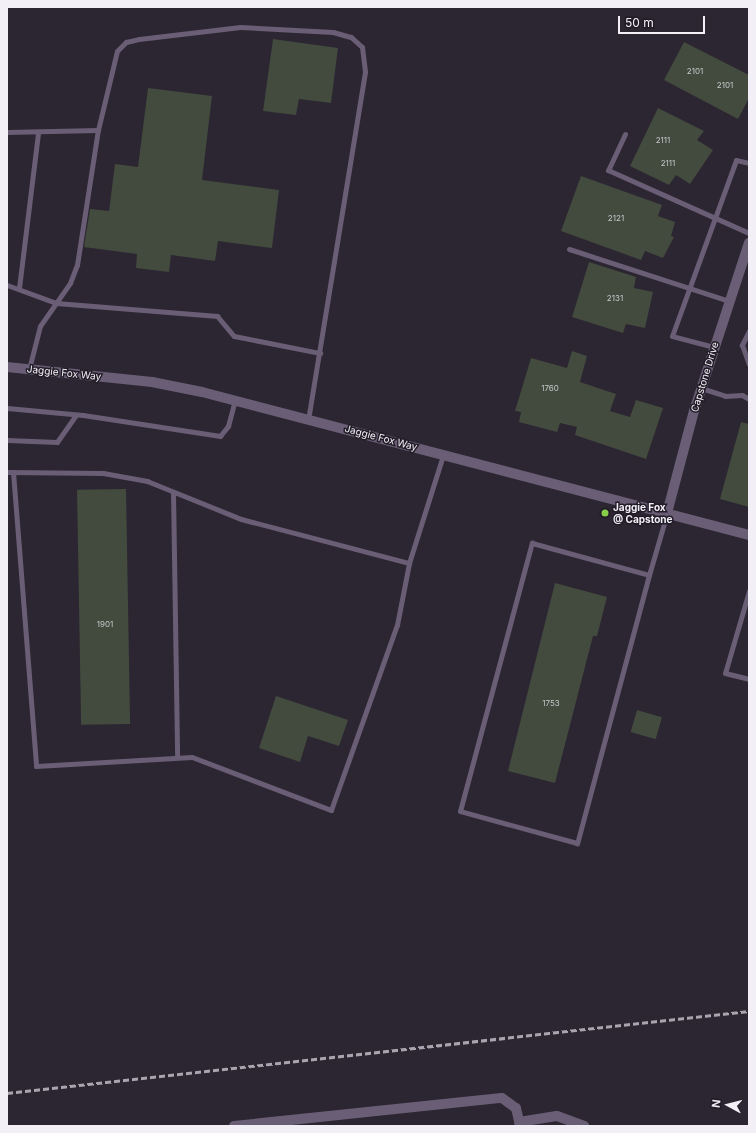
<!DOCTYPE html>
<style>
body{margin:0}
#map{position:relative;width:756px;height:1133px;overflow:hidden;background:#2b2631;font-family:Inter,sans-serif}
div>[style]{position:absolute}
.building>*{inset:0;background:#434a3e;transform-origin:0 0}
.lane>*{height:5px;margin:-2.5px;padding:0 2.5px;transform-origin:2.5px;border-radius:2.5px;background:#695e75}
.street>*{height:10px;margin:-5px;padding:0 5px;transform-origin:5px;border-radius:5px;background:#695e75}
.rail>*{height:3px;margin-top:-1.5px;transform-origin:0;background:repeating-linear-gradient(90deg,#a8a5ae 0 6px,transparent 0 9px)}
.dots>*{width:11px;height:11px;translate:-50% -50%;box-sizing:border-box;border:2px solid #211c27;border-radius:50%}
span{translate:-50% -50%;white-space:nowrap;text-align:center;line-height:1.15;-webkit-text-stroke:3px #211c27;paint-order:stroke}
.number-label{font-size:8px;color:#c6c6c9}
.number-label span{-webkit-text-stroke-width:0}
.street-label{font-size:10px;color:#f2eff7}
.poi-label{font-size:10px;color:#f2eff7;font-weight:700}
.left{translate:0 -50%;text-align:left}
.frame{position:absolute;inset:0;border:8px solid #f2eff7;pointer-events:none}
.north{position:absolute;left:708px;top:1085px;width:40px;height:40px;-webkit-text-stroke:3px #211c27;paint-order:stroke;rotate:277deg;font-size:11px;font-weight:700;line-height:16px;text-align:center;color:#f2eff7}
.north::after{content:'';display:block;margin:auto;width:14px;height:18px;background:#f2eff7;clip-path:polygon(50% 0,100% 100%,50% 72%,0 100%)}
.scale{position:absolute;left:618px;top:16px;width:87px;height:18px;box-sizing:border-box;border:2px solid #f2eff7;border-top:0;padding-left:5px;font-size:12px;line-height:14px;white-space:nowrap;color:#f2eff7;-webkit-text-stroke:3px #211c27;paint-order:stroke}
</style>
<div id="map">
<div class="building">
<i style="clip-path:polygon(273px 39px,338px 48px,331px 103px,299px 99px,296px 115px,263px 111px)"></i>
<i style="clip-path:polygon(684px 42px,749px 75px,749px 98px,738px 119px,664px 80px)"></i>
<i style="clip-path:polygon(148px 88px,212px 96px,202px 180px,279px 190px,272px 248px,218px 241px,215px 261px,171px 255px,169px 272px,136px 268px,137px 254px,84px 247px,90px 209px,109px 211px,115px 164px,138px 167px)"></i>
<i style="clip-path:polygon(658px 108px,704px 131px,697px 140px,713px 150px,690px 184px,676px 175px,669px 185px,630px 166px)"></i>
<i style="clip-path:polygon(581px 176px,662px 205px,658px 216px,675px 222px,671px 236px,674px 237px,663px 258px,645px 251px,641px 260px,561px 231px)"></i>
<i style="clip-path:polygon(589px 262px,636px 277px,634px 288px,653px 292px,645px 328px,626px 324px,623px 333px,572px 317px)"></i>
<i style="clip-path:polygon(572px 351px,587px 356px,580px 382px,616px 394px,610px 411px,630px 417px,636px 400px,663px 408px,646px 459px,575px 435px,577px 427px,560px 423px,557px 432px,519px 422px,521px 412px,515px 411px,531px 358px,567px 368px)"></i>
<i style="clip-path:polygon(741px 422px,749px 424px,749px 507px,720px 499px)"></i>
<i style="left:126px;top:489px;width:235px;height:49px;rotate:89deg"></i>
<i style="clip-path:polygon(555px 583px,607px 597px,597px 636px,593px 636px,555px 783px,508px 771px)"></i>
<i style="clip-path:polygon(276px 696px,348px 720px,339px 746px,308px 736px,300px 762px,259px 748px)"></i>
<i style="left:637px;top:710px;width:26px;height:23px;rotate:16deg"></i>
</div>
<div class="lane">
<i style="left:7px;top:132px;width:91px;rotate:-1.3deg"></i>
<i style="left:625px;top:134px;width:40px;rotate:115deg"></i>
<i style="left:608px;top:170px;width:154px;rotate:24.1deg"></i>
<i style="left:569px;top:249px;width:168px;rotate:18deg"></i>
<i style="left:7px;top:285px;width:52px;rotate:20.2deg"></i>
<i style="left:56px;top:303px;width:162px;rotate:4.6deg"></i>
<i style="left:217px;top:316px;width:26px;rotate:50deg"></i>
<i style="left:234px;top:336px;width:88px;rotate:11.2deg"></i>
<i style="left:19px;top:288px;width:156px;rotate:-83deg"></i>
<i style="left:749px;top:331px;width:16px;rotate:117deg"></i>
<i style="left:742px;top:345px;width:20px;rotate:70deg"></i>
<i style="left:714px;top:347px;width:43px;rotate:-165.3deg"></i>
<i style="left:672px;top:336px;width:187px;rotate:-70deg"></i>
<i style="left:736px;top:160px;width:13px;rotate:13deg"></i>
<i style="left:29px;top:369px;width:44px;rotate:-75.7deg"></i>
<i style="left:40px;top:326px;width:52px;rotate:-55.1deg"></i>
<i style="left:70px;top:283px;width:19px;rotate:-69deg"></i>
<i style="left:77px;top:265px;width:137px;rotate:-81.2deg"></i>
<i style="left:98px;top:130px;width:81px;rotate:-76.5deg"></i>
<i style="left:117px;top:51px;width:13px;rotate:-45deg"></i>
<i style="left:126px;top:42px;width:13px;rotate:-13deg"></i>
<i style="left:139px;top:39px;width:102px;rotate:-6.8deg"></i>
<i style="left:240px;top:27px;width:93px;rotate:3.1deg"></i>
<i style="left:333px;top:32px;width:19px;rotate:16deg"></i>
<i style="left:351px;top:37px;width:15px;rotate:42deg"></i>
<i style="left:362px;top:47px;width:25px;rotate:83deg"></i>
<i style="left:365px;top:72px;width:352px;rotate:99.3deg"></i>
<i style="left:701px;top:388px;width:25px;rotate:18deg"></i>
<i style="left:725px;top:396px;width:17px;rotate:-3deg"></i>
<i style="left:742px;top:395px;width:8px;rotate:30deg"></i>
<i style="left:7px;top:408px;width:76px;rotate:5.3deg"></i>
<i style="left:83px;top:415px;width:139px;rotate:8.7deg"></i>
<i style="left:220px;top:436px;width:13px;rotate:-51deg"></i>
<i style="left:228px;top:426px;width:27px;rotate:-75deg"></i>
<i style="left:7px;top:440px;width:50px;rotate:2.3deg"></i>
<i style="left:57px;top:442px;width:33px;rotate:-55deg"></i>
<i style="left:7px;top:472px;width:96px;rotate:0.6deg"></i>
<i style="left:103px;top:473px;width:45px;rotate:10.3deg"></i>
<i style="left:147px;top:481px;width:101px;rotate:22deg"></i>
<i style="left:241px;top:519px;width:174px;rotate:14.7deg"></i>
<i style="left:409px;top:563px;width:113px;rotate:-72.5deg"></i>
<i style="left:13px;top:472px;width:295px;rotate:85.5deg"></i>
<i style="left:36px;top:766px;width:156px;rotate:-3.3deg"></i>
<i style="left:192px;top:757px;width:149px;rotate:20.9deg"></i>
<i style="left:331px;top:810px;width:196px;rotate:-70.4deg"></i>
<i style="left:397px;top:625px;width:63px;rotate:-79deg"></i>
<i style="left:173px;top:492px;width:265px;rotate:89.1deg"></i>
<i style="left:532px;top:543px;width:121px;rotate:15.3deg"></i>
<i style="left:649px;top:575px;width:278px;rotate:105deg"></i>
<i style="left:577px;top:843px;width:121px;rotate:-164.7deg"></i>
<i style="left:460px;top:811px;width:278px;rotate:-75deg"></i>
<i style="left:649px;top:575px;width:65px;rotate:-73.8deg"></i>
<i style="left:749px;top:591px;width:85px;rotate:106.3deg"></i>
<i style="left:725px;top:673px;width:25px;rotate:14deg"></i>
</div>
<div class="street">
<i style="left:7px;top:367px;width:146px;rotate:5.9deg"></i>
<i style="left:152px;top:382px;width:51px;rotate:11.3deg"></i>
<i style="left:202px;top:392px;width:565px;rotate:14.65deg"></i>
<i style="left:667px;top:513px;width:106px;rotate:-75.2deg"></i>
<i style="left:694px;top:411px;width:177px;rotate:-71.9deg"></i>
<i style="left:519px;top:1122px;width:38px;rotate:-9deg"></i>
<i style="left:557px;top:1116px;width:29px;rotate:20deg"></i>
<i style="left:234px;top:1126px;width:269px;rotate:-6deg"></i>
<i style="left:502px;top:1098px;width:17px;rotate:36deg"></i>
<i style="left:516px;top:1108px;width:18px;rotate:77deg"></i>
</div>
<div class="rail">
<i style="left:7px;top:1093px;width:747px;rotate:-6.31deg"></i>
</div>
<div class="dots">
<i style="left:605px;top:513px;background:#87cf4b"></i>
</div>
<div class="number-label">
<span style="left:695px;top:72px">2101</span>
<span style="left:725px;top:86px">2101</span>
<span style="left:663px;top:141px">2111</span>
<span style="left:668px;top:164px">2111</span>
<span style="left:616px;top:219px">2121</span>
<span style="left:615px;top:299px">2131</span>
<span style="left:550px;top:389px">1760</span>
<span style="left:105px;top:625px">1901</span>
<span style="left:551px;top:704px">1753</span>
</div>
<div class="street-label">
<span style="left:64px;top:373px;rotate:6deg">Jaggie Fox Way</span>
<span style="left:705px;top:377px;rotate:-73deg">Capstone Drive</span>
<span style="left:381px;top:438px;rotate:15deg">Jaggie Fox Way</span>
</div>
<div class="poi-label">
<span class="left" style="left:613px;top:513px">Jaggie Fox<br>@ Capstone</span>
</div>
<div class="frame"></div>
<div class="north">N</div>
<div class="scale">50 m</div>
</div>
